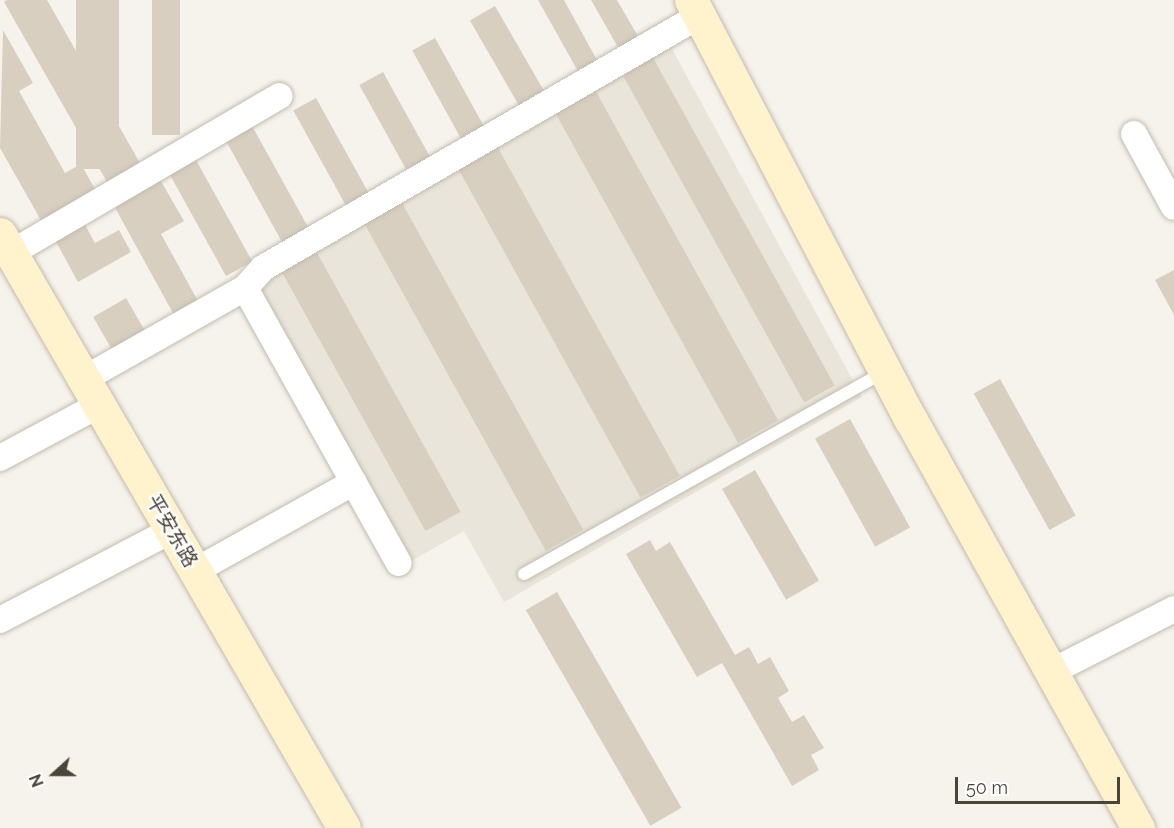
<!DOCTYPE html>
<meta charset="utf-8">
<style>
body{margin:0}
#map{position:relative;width:1174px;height:828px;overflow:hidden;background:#f6f3ec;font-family:Raleway,"Noto Sans SC",sans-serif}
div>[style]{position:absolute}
.residential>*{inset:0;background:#eae5da}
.building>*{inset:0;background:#d8cfc1;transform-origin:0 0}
.roads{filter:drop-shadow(0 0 2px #c2bbae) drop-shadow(0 0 2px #c2bbae)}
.lane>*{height:12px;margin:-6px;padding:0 6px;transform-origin:6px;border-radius:6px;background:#fff}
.street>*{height:26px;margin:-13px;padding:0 13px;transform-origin:13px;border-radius:13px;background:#fff}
.secondary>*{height:33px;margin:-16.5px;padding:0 16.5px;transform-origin:16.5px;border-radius:16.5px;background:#fff3cd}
span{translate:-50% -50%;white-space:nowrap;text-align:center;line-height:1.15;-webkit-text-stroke:4.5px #fff;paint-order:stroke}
.street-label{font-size:20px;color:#4b4439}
.north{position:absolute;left:24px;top:744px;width:60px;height:60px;-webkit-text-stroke:4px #fff;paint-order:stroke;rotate:249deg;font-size:16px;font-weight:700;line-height:24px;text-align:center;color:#4b4439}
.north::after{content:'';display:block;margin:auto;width:21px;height:27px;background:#4b4439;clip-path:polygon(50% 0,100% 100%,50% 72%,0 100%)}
.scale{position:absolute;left:955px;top:777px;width:165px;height:27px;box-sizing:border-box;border:3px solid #4b4439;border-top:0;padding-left:8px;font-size:18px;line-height:21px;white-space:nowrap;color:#4b4439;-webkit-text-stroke:4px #fff;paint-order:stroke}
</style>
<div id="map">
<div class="residential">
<i style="clip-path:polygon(666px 38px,862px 397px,504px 602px,464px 531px,408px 563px,254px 285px)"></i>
</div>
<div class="building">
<i style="clip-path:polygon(7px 0,47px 0,140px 163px,107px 182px,4px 2px)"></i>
<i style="left:76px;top:0;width:43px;height:169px"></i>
<i style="left:152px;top:0;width:28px;height:135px"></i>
<i style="clip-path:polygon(538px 0,564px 0,598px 62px,579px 73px)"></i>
<i style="clip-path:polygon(591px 0,617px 0,639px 38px,619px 49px)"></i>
<i style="left:495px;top:6px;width:99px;height:29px;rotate:60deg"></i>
<i style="clip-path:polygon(3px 30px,33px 83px,19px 91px,65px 173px,81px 164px,96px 191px,42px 222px,0 148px)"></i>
<i style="left:435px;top:38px;width:103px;height:26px;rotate:61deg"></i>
<i style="left:651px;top:54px;width:379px;height:35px;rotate:61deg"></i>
<i style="left:383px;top:72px;width:98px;height:27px;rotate:61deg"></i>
<i style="left:594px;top:88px;width:380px;height:46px;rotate:61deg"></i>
<i style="left:316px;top:98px;width:110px;height:26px;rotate:61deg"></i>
<i style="left:252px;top:126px;width:119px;height:30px;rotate:61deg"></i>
<i style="left:497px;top:146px;width:377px;height:45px;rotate:61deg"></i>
<i style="left:196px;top:160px;width:116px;height:30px;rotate:61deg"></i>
<i style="clip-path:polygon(159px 178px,184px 221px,161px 234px,198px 301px,174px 315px,113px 204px)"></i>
<i style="left:401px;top:201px;width:376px;height:43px;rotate:61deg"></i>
<i style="clip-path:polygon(83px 221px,95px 243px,119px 230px,131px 252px,78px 282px,54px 238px)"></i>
<i style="left:316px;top:251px;width:298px;height:40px;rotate:61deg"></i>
<i style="clip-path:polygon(1174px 270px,1174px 315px,1155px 280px)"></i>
<i style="left:126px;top:298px;width:39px;height:38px;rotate:60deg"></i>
<i style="left:1000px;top:379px;width:156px;height:30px;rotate:61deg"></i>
<i style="left:850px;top:419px;width:124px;height:40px;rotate:61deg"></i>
<i style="left:755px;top:470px;width:128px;height:38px;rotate:60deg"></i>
<i style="clip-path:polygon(650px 540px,656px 551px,670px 542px,735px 655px,749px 647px,758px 664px,770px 657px,789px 691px,778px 698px,792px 722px,804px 715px,824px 748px,811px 755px,819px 770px,792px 786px,722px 663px,697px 677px,626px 554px)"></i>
<i style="left:557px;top:592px;width:249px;height:36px;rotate:60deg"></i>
</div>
<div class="roads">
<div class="lane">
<i style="left:524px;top:574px;width:413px;rotate:-29.3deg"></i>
</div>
<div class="street">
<i style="left:1134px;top:134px;width:83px;rotate:61.3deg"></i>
<i style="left:11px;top:253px;width:311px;rotate:-30.3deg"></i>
<i style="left:245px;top:288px;width:27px;rotate:-48deg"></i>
<i style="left:263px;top:268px;width:504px;rotate:-30.03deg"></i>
<i style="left:84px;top:379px;width:185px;rotate:-29.5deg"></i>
<i style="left:245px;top:288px;width:315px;rotate:60.8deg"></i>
<i style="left:0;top:458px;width:112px;rotate:-28.2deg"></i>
<i style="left:195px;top:571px;width:182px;rotate:-29.2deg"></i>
<i style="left:0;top:620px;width:194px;rotate:-27.6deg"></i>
<i style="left:1051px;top:672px;width:138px;rotate:-27.1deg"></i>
</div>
<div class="secondary">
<i style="left:691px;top:0;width:474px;rotate:62.4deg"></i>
<i style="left:911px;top:420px;width:467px;rotate:60.9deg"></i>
<i style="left:0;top:234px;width:686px;rotate:59.92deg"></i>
</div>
</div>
<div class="street-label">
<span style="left:172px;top:531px;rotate:60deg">平安东路</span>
</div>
<div class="north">N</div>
<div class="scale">50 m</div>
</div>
